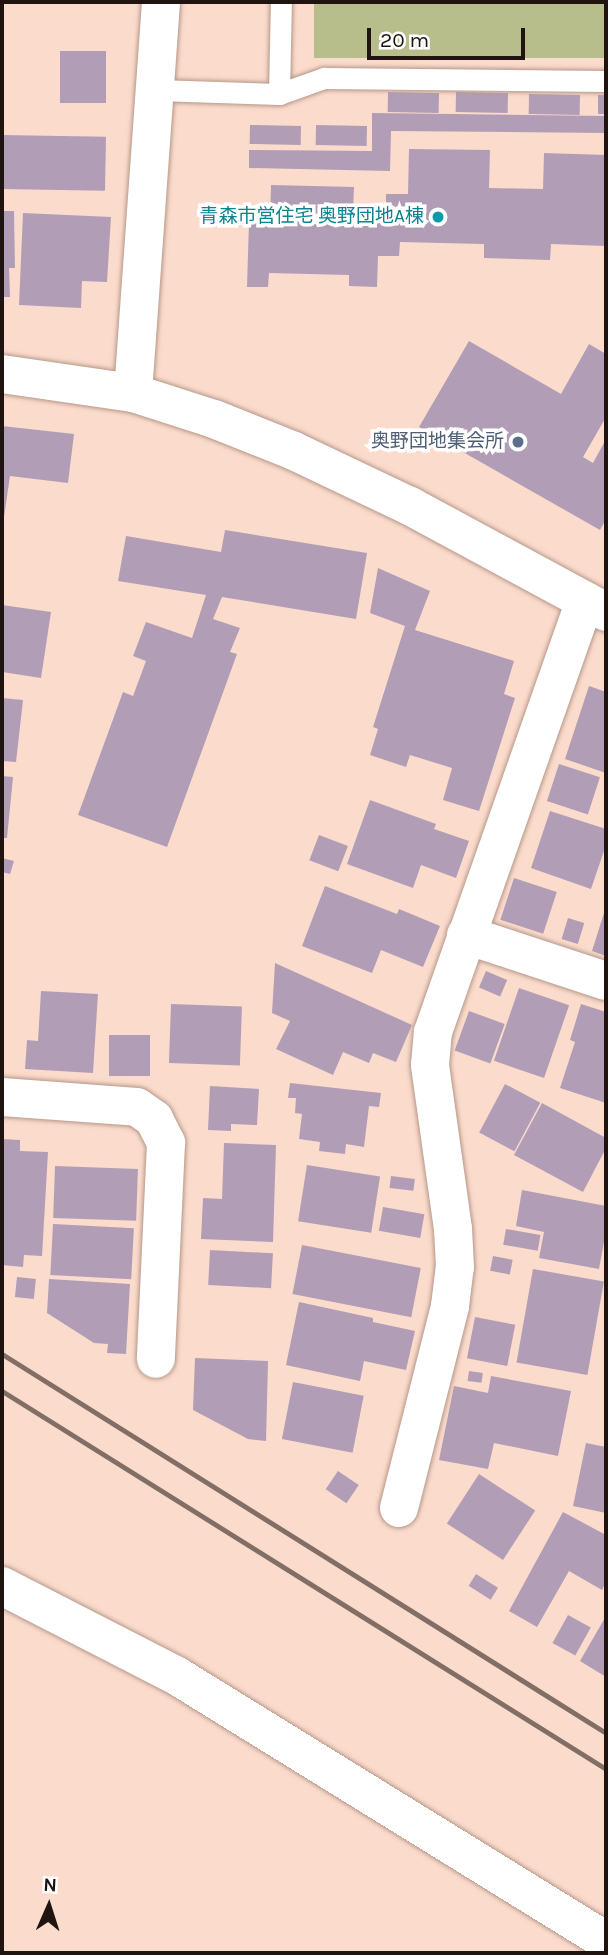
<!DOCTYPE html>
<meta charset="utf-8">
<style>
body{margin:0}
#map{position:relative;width:608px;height:1955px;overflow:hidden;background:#fbdbcc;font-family:Karla,"Noto Sans JP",sans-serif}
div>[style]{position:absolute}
.green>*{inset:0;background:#b7be8b;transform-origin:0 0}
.building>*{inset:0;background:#b19eb6;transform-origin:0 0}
.roads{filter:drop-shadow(0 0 2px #b59789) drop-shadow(0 0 2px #b59789)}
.service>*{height:21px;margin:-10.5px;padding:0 10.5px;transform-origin:10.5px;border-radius:10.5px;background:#fff}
.minor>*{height:38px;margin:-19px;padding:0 19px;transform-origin:19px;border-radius:19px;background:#fff}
.tertiary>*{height:38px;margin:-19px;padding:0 19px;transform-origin:19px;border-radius:19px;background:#fff}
.rail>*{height:5px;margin:-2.5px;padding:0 2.5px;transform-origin:2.5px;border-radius:2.5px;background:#836e65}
.dots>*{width:19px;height:19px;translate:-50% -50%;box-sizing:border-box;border:4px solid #fff;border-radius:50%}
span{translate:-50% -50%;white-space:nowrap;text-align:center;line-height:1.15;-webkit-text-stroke:7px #fff;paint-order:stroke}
.culture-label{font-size:19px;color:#0d838f}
.right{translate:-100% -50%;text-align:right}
.service-label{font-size:19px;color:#4e5e75}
.frame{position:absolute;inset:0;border:4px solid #1f140f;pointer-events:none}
.north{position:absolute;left:14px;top:1871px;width:70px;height:70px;-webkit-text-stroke:5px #fff;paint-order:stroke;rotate:3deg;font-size:19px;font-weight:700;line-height:28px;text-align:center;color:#1f140f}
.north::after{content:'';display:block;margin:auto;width:24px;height:32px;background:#1f140f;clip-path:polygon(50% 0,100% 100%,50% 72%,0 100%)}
.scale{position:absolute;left:367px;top:28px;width:158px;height:32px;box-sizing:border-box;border:4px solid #1f140f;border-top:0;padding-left:9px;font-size:21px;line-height:24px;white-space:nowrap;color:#1f140f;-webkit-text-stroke:5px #fff;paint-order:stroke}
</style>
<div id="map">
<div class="green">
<i style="left:314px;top:2px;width:292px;height:56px"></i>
</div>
<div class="building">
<i style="left:60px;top:51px;width:46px;height:52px"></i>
<i style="left:388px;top:92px;width:51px;height:20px;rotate:1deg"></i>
<i style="left:456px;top:92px;width:52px;height:20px;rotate:1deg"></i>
<i style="left:529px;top:94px;width:51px;height:20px;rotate:1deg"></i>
<i style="left:598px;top:95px;width:8px;height:19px"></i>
<i style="clip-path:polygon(372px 113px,606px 116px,606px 133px,391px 131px,390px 171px,249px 168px,249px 150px,372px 151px)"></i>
<i style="left:250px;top:125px;width:51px;height:19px;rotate:1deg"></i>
<i style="left:316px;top:125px;width:51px;height:20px;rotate:1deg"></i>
<i style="left:2px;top:135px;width:104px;height:54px;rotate:1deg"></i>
<i style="clip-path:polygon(409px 149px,490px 150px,489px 188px,543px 189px,544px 153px,606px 155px,606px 246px,551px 244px,550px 260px,484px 258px,484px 244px,400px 242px,399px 256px,378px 256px,377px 287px,349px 286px,349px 275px,269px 273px,268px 287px,247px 287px,249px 222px,270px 222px,271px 185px,354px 187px,353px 212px,386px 213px,386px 194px,408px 194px)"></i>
<i style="clip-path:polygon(2px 211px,14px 211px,15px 268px,9px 268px,10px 297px,2px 297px)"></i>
<i style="clip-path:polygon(23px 213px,111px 217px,107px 282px,82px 281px,81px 308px,19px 305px)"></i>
<i style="clip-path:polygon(469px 341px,561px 394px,589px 344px,606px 354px,606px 417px,583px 457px,593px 463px,606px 439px,606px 519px,600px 530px,419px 427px)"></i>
<i style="clip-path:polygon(2px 426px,74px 434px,68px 483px,10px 476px,3px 524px)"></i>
<i style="clip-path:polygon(225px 530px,367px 553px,356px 619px,222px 597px,213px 619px,240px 628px,230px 652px,237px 654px,167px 847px,78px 815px,123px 692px,133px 696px,146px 661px,133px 656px,146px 622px,192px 638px,206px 595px,118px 581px,126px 536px,221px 552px)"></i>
<i style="clip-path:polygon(378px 568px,430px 591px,415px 630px,514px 661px,504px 694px,515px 698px,479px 811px,443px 800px,452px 768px,410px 755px,406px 767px,370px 755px,378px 729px,373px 727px,405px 626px,370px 613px)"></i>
<i style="clip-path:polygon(2px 605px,51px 612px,41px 678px,2px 672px)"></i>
<i style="clip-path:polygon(589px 686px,606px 692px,606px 773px,565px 759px)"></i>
<i style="clip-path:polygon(2px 698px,23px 700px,16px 762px,2px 761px)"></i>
<i style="left:559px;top:764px;width:43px;height:39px;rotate:18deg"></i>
<i style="clip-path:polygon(2px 776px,13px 777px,7px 838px,2px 838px)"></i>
<i style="clip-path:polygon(370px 800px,436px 824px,434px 829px,469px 841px,456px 878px,421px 865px,413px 888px,347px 864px)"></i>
<i style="clip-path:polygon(550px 811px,606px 829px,606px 845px,591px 889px,531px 868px)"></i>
<i style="left:319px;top:835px;width:31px;height:27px;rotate:21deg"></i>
<i style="clip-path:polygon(2px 858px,14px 861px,10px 874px,2px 872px)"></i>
<i style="left:514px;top:878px;width:45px;height:44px;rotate:18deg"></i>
<i style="clip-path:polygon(325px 886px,397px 914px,399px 909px,440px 926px,423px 967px,381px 950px,372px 973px,302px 946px)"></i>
<i style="clip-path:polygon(604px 913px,606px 914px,606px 956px,592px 951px)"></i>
<i style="left:568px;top:918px;width:17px;height:22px;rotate:17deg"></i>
<i style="clip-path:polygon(275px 963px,412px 1025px,396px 1062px,373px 1053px,369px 1063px,343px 1052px,333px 1075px,276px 1049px,290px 1021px,272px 1013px)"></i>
<i style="left:486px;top:971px;width:23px;height:18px;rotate:23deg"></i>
<i style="left:519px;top:988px;width:53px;height:77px;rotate:19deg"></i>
<i style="clip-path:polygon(41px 991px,98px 994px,93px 1073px,25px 1069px,27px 1040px,38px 1041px)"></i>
<i style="left:171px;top:1004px;width:71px;height:59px;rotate:2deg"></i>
<i style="clip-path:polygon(581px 1004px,606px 1012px,606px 1103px,560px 1088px,575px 1042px,570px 1040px)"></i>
<i style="left:469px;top:1011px;width:38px;height:42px;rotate:20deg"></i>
<i style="left:109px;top:1035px;width:41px;height:41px"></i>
<i style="clip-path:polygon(290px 1083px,381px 1093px,379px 1107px,369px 1106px,364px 1147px,346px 1144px,345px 1154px,319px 1151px,320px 1142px,299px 1139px,302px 1114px,295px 1113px,296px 1098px,288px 1098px)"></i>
<i style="left:505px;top:1084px;width:40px;height:55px;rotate:28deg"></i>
<i style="clip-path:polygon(210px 1086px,259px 1089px,257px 1125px,231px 1124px,231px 1131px,208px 1130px)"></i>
<i style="clip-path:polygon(542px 1103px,606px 1138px,606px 1148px,583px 1192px,514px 1155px)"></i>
<i style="clip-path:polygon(2px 1139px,20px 1140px,20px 1151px,48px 1152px,42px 1256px,24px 1255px,23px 1267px,2px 1265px)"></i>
<i style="clip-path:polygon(224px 1143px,276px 1145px,273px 1242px,201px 1239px,203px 1198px,222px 1199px)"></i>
<i style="left:307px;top:1165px;width:74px;height:57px;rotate:9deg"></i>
<i style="left:55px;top:1166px;width:83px;height:52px;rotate:2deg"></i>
<i style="left:391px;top:1176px;width:24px;height:12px;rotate:7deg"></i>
<i style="clip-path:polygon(522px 1190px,606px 1206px,606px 1231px,599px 1269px,539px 1258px,544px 1232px,516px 1226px)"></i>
<i style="left:383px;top:1207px;width:42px;height:24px;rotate:10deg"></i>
<i style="left:53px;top:1224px;width:81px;height:51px;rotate:3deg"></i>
<i style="left:506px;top:1229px;width:35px;height:16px;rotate:10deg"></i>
<i style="left:302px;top:1245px;width:121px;height:50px;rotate:11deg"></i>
<i style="left:210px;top:1250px;width:63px;height:35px;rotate:3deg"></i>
<i style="left:493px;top:1256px;width:20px;height:15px;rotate:11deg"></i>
<i style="left:533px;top:1269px;width:72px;height:95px;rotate:10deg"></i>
<i style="left:17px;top:1277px;width:19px;height:20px;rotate:6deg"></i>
<i style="clip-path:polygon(49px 1279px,130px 1284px,126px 1354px,107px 1353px,108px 1344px,94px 1343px,47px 1313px)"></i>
<i style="clip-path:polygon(299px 1302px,373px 1318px,373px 1322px,415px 1331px,406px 1370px,364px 1361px,360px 1381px,286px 1365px)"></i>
<i style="left:475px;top:1317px;width:41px;height:42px;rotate:11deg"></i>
<i style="clip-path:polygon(195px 1358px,268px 1361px,266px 1441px,248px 1439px,193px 1410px)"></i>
<i style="left:469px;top:1371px;width:14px;height:10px;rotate:8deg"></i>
<i style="clip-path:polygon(491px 1376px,571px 1391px,558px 1456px,494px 1443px,488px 1469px,439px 1460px,454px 1386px,488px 1393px)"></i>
<i style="left:293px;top:1382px;width:72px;height:58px;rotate:11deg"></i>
<i style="clip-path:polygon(586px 1443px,606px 1447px,606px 1513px,573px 1506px)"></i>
<i style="left:338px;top:1471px;width:25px;height:22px;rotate:34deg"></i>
<i style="left:479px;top:1474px;width:67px;height:59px;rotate:33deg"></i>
<i style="clip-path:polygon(563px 1512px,606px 1535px,606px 1582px,602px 1590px,569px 1571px,537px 1627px,509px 1611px)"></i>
<i style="left:476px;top:1574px;width:26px;height:14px;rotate:32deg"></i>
<i style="left:568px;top:1615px;width:26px;height:32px;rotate:29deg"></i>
<i style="clip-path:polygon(606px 1616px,606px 1677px,580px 1661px)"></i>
</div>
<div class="roads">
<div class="service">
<i style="left:156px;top:90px;width:123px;rotate:1.9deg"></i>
<i style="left:279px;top:94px;width:48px;rotate:-19.6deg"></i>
<i style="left:324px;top:78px;width:282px;rotate:0.6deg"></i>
<i style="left:279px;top:94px;width:92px;rotate:-88.8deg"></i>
</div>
<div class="minor">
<i style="left:133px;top:393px;width:392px;rotate:-85.9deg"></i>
<i style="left:466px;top:935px;width:147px;rotate:18.2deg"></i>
<i style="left:2px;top:1097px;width:135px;rotate:4.2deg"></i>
<i style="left:137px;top:1107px;width:21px;rotate:35deg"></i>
<i style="left:154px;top:1119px;width:27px;rotate:63deg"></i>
<i style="left:166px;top:1143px;width:216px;rotate:92.7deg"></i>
<i style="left:399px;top:1508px;width:208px;rotate:-75.8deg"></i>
<i style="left:450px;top:1306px;width:39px;rotate:-83deg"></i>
<i style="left:455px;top:1267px;width:38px;rotate:-93deg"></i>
<i style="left:453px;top:1229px;width:166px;rotate:-98deg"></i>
<i style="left:430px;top:1065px;width:33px;rotate:-85deg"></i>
<i style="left:433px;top:1032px;width:457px;rotate:-70.6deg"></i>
</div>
<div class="tertiary">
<i style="left:2px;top:374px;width:132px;rotate:8.3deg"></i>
<i style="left:133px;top:393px;width:85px;rotate:17.8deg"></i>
<i style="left:214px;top:419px;width:86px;rotate:21.8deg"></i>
<i style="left:294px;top:451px;width:128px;rotate:25.4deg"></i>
<i style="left:410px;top:506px;width:223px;rotate:28.4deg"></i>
<i style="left:2px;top:1586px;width:197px;rotate:27.2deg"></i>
<i style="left:177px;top:1676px;width:504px;rotate:31.7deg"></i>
</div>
</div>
<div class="rail">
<i style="left:2px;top:1354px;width:713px;rotate:32.11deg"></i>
<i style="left:2px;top:1391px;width:713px;rotate:32.04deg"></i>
</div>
<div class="dots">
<i style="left:438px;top:217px;background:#0f9aa8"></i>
<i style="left:518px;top:442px;background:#5c6f8a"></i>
</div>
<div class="culture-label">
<span class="right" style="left:424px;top:217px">青森市営住宅 奥野団地A棟</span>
</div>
<div class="service-label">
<span class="right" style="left:504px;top:442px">奥野団地集会所</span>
</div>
<div class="frame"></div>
<div class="north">N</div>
<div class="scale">20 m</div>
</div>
